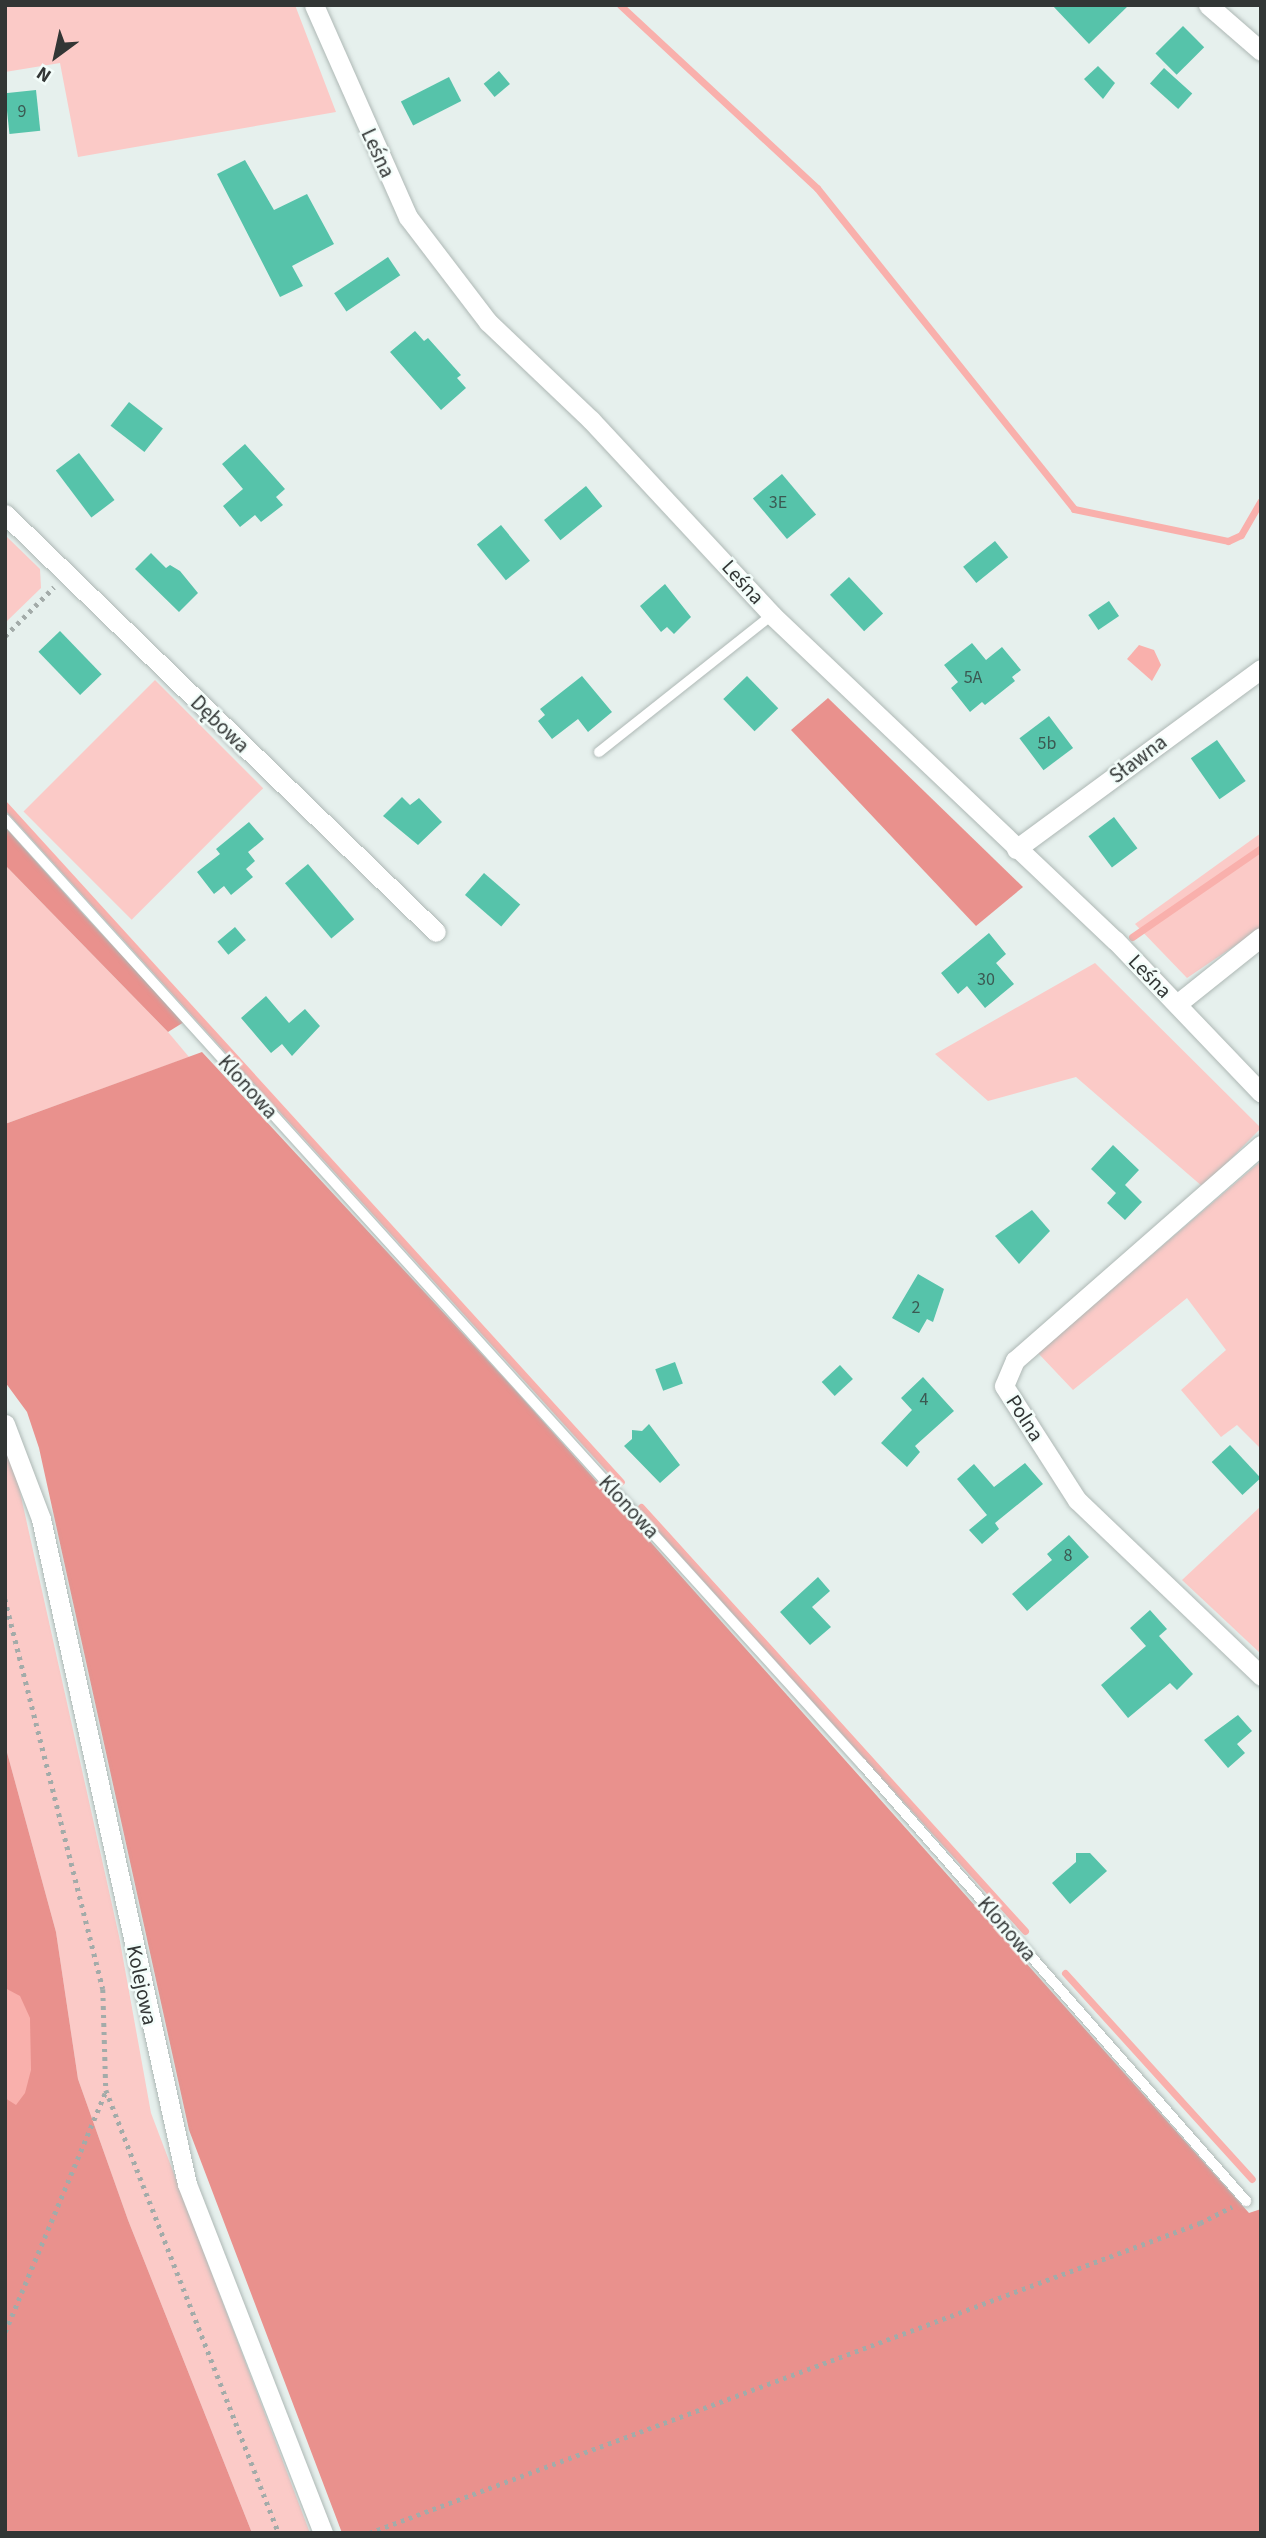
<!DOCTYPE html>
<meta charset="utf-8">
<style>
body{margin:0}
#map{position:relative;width:1266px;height:2538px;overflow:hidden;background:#e6f0ed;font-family:"Source Sans 3",sans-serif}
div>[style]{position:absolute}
.green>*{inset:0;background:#fbcac7;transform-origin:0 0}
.forest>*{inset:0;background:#e9918d}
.water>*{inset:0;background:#f9b0ac}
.stream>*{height:7px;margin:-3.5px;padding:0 3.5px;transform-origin:3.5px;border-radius:3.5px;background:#f9b0ac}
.building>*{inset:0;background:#56c3aa;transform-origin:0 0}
.path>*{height:4.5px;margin-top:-2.25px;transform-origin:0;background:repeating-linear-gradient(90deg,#a3aba9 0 3.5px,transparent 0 8.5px)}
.roads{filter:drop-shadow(0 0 2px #aeb8b5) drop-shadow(0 0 2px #aeb8b5)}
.lane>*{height:10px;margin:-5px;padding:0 5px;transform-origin:5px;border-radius:5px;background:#fff}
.street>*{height:19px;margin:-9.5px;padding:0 9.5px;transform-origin:9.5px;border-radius:9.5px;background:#fff}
span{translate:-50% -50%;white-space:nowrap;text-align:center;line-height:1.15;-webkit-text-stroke:5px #f3fdfa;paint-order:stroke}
.number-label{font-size:18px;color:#3b5952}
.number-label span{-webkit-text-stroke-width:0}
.street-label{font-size:21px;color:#323635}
.frame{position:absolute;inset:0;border:7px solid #323635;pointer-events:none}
.north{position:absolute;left:21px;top:21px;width:70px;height:70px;-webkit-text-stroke:5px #f3fdfa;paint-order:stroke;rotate:213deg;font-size:19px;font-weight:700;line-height:28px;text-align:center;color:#323635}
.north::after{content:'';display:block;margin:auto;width:24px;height:32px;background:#323635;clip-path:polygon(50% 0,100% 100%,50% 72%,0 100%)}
</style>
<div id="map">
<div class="green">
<i style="clip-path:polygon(5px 5px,295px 5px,336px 112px,78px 157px,60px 63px,5px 72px)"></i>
<i style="clip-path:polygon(5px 535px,40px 569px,41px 588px,5px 623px)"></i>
<i style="left:155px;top:680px;width:153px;height:186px;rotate:45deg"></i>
<i style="clip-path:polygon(1261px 833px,1261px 928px,1187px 978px,1135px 924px)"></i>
<i style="clip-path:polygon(5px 865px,168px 1032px,189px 1057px,5px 1124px)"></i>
<i style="clip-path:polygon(1095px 963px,1261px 1128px,1203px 1187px,1076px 1077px,988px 1101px,935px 1054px)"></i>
<i style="clip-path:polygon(1261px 1161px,1261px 1449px,1237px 1425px,1221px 1437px,1181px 1390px,1226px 1350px,1187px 1298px,1073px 1390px,1038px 1353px)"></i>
<i style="clip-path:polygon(5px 1448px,16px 1474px,119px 1936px,151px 2113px,310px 2533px,252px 2533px,128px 2220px,78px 2079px,56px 1932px,5px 1745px)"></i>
<i style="clip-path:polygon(1261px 1506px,1261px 1654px,1182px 1580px)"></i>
</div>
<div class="forest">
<i style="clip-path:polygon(828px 698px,1023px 887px,976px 926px,791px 730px)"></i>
<i style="clip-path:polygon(5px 827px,84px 915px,184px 1022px,168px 1032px,5px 865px)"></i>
<i style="clip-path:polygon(202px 1052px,515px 1390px,1249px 2213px,1261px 2209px,1261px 2533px,342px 2533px,189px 2130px,39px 1448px,27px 1412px,5px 1382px,5px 1124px)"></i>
<i style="clip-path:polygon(5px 1745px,56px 1932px,78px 2079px,128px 2220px,252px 2533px,5px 2533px)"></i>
</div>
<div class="water">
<i style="clip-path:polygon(1139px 645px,1154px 650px,1161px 665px,1152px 681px,1127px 659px)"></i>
<i style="clip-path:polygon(5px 1988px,20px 1996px,30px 2018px,31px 2070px,25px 2093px,16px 2105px,5px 2098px)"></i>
</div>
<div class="stream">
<i style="left:620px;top:5px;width:269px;rotate:42.9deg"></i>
<i style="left:817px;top:188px;width:411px;rotate:51.3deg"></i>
<i style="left:1074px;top:509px;width:157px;rotate:11.7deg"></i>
<i style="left:1228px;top:541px;width:14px;rotate:-25deg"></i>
<i style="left:1241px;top:535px;width:39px;rotate:-60deg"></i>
<i style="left:5px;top:805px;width:915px;rotate:47.7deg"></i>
<i style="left:1132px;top:937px;width:157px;rotate:-34.6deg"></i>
<i style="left:641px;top:1507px;width:572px;rotate:47.83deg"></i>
<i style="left:1065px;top:1973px;width:278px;rotate:47.8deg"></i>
</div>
<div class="building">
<i style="clip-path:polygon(1052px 5px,1129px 5px,1089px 44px)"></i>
<i style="left:1183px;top:26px;width:30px;height:39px;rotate:45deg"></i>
<i style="clip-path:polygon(1098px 66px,1115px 83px,1103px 99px,1084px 79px)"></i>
<i style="left:1164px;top:68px;width:38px;height:21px;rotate:42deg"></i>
<i style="left:499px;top:71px;width:17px;height:20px;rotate:50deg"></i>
<i style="left:449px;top:77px;width:27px;height:54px;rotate:63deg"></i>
<i style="left:36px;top:90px;width:41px;height:31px;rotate:84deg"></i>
<i style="clip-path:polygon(245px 160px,274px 210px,307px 194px,334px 244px,292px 266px,303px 286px,280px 297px,217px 174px)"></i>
<i style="left:388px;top:257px;width:22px;height:65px;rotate:56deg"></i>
<i style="clip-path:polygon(415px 331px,424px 341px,428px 338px,461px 375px,457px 378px,466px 388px,441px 410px,390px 352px)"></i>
<i style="left:129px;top:402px;width:43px;height:30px;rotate:38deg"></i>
<i style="clip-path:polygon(245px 444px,285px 489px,276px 497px,283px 505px,261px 522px,255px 515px,240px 527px,223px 506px,243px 489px,222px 464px)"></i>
<i style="left:79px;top:453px;width:59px;height:29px;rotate:53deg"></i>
<i style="left:782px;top:474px;width:53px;height:38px;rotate:50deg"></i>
<i style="left:586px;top:486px;width:26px;height:54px;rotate:51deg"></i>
<i style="left:501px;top:525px;width:46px;height:31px;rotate:51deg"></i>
<i style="left:995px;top:541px;width:21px;height:41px;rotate:51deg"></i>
<i style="clip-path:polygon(151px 553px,166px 568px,170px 565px,180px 571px,198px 593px,179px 612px,135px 569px)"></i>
<i style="left:849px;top:577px;width:50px;height:26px;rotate:47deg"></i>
<i style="clip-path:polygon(665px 584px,691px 617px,674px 634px,667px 627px,661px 632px,640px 606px)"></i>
<i style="left:1109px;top:601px;width:18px;height:25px;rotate:56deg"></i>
<i style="left:60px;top:631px;width:60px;height:30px;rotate:46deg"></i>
<i style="clip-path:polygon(972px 643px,986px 660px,1002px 647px,1021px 670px,1012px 677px,1015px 681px,985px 705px,982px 702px,970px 712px,951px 688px,958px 682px,944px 665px)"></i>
<i style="clip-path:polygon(582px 676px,612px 712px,588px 732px,578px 719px,552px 739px,538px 721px,545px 715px,540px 709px)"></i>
<i style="left:747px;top:676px;width:45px;height:33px;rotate:46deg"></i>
<i style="left:1049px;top:716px;width:40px;height:37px;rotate:53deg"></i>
<i style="left:1217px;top:740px;width:50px;height:32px;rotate:55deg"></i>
<i style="clip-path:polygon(402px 797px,410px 805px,419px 798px,442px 822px,418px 845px,383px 816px)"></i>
<i style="left:1114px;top:817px;width:39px;height:32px;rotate:53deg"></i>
<i style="clip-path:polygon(249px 822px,264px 839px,248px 852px,255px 861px,246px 869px,253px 877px,231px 895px,224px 886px,214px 894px,197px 872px,220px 854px,216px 849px)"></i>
<i style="left:308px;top:864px;width:72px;height:30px;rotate:50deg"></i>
<i style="left:484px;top:873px;width:48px;height:29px;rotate:41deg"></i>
<i style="left:235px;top:927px;width:17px;height:23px;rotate:50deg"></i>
<i style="clip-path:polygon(989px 933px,1006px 954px,996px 963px,1014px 984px,985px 1008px,967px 986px,958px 994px,941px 973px)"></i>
<i style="clip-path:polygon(266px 996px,289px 1023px,305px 1009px,320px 1026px,292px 1056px,282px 1044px,271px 1053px,241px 1018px)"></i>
<i style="clip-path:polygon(1113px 1145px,1139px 1170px,1125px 1185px,1142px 1202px,1125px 1220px,1107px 1203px,1116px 1193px,1091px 1169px)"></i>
<i style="clip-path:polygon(1032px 1210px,1050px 1231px,1019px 1264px,995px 1236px)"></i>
<i style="clip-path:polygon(918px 1274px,944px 1289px,933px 1322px,927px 1319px,919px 1333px,892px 1318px)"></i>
<i style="left:675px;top:1362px;width:23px;height:21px;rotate:70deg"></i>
<i style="left:840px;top:1365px;width:19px;height:25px;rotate:47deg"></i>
<i style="clip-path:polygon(923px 1377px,954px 1411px,915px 1446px,920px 1452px,907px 1467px,881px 1443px,912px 1410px,901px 1398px)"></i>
<i style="clip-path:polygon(649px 1424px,680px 1465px,660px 1483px,624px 1446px,632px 1439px,632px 1430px,642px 1431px)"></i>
<i style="left:1230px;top:1445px;width:45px;height:25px;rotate:47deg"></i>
<i style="clip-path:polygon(1025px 1463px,1043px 1484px,995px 1523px,999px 1529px,982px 1544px,969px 1530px,987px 1515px,957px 1479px,974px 1464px,994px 1487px)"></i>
<i style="clip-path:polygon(1069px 1535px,1089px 1557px,1027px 1611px,1012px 1594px,1052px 1560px,1047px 1554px)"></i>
<i style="clip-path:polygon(818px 1577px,830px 1591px,812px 1607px,831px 1627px,810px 1645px,780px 1612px)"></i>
<i style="clip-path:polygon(1150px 1610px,1167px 1629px,1159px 1636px,1193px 1674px,1177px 1690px,1170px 1683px,1128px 1718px,1101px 1685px,1146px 1646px,1130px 1628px)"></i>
<i style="clip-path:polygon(1238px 1715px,1252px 1731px,1237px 1744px,1245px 1753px,1228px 1768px,1204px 1740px)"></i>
<i style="clip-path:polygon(1076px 1853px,1090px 1853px,1107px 1871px,1070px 1904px,1052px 1883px,1076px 1862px)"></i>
</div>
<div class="path">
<i style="left:5px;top:636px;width:69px;rotate:-45deg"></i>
<i style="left:5px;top:1599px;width:402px;rotate:75.9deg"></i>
<i style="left:103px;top:1989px;width:101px;rotate:88.3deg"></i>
<i style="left:106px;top:2090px;width:476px;rotate:68.7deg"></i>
<i style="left:5px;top:2332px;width:262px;rotate:-67.3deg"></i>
<i style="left:369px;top:2533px;width:887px;rotate:-20.46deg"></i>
<i style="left:1200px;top:2223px;width:36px;rotate:-27deg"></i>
</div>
<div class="roads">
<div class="lane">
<i style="left:599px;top:752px;width:221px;rotate:-38.4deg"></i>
<i style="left:5px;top:819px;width:1276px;rotate:47.8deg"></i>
<i style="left:862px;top:1764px;width:582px;rotate:48.69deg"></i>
</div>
<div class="street">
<i style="left:314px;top:5px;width:232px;rotate:66.1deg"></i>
<i style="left:408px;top:217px;width:132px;rotate:52.7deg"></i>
<i style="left:488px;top:322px;width:142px;rotate:43.6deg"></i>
<i style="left:591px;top:420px;width:266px;rotate:47.1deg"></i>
<i style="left:772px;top:615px;width:473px;rotate:43.5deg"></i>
<i style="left:1115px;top:940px;width:211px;rotate:46.3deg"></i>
<i style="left:1208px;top:5px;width:70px;rotate:41deg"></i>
<i style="left:5px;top:514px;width:600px;rotate:44.12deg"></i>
<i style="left:1016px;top:849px;width:304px;rotate:-36.3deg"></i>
<i style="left:1177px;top:1004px;width:107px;rotate:-38.6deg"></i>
<i style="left:1261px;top:1145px;width:327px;rotate:138.8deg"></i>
<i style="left:1015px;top:1360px;width:28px;rotate:113deg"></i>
<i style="left:1004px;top:1386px;width:135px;rotate:57.4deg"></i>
<i style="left:1077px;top:1500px;width:255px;rotate:43.7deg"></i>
<i style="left:5px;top:1424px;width:102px;rotate:69.2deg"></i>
<i style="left:41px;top:1519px;width:681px;rotate:77.62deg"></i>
<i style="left:187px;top:2184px;width:375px;rotate:68.7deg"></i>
</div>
</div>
<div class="number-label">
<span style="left:22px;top:112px">9</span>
<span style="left:778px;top:503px">3E</span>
<span style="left:973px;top:678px">5A</span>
<span style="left:1047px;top:744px">5b</span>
<span style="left:986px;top:980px">30</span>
<span style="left:916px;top:1308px">2</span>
<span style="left:924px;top:1400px">4</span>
<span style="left:1068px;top:1556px">8</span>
</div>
<div class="street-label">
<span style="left:378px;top:153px;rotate:65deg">Leśna</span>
<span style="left:743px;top:582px;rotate:48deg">Leśna</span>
<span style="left:220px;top:724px;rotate:44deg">Dębowa</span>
<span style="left:1138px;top:759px;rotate:-37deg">Sławna</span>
<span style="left:1150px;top:976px;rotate:46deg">Leśna</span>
<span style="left:248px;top:1087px;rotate:48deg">Klonowa</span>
<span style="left:1025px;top:1418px;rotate:57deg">Polna</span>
<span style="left:629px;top:1507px;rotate:47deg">Klonowa</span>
<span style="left:1007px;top:1929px;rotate:49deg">Klonowa</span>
<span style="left:142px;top:1985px;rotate:78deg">Kolejowa</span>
</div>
<div class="frame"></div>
<div class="north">N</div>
</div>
